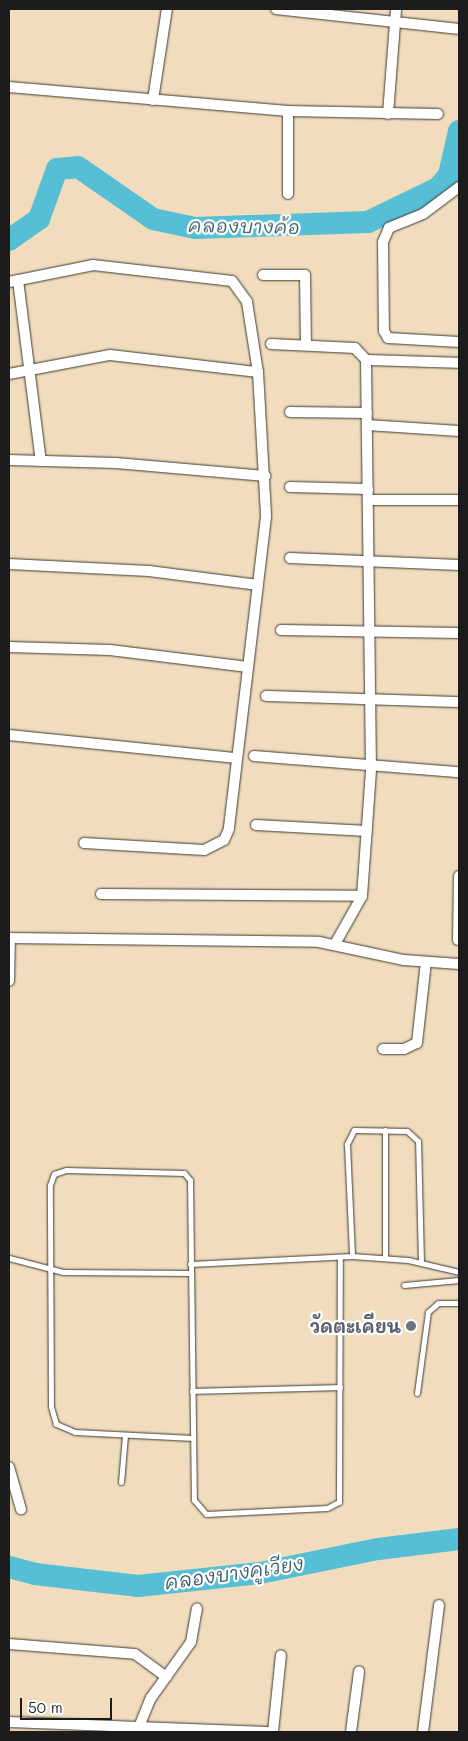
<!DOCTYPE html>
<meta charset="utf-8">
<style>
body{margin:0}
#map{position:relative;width:468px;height:1741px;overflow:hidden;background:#f1ddbd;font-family:Mali,"Playpen Sans Thai",sans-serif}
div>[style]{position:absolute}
.river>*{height:22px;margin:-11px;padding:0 11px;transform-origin:11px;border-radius:11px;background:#57bfd5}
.roads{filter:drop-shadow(0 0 1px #3c3934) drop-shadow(0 0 1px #3c3934)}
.lane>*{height:5px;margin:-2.5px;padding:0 2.5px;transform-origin:2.5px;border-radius:2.5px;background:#fff}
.street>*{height:10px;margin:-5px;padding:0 5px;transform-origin:5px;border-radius:5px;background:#fff}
.dots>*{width:14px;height:14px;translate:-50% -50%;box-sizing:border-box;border:2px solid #fff;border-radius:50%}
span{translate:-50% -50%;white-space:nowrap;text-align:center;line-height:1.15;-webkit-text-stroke:4.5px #fff;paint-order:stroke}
.worship-label{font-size:18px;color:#5b616d;font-weight:700}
.right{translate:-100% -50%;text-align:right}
.water-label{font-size:19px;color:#345d66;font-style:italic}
.frame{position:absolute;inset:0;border:10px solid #1c1c1c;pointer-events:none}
.scale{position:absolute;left:20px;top:1698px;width:92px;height:22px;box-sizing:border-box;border:2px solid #1c1c1c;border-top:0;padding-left:6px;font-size:15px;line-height:18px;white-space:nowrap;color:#1c1c1c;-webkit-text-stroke:4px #fff;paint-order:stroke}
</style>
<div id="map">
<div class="river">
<i style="left:9px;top:240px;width:37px;rotate:-35deg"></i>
<i style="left:39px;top:219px;width:53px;rotate:-70.2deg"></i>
<i style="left:57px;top:169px;width:21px;rotate:-5deg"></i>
<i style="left:78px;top:167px;width:91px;rotate:34.7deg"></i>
<i style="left:153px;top:219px;width:43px;rotate:12.1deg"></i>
<i style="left:195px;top:228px;width:173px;rotate:-2deg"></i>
<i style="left:368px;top:222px;width:78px;rotate:-25.9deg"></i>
<i style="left:438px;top:188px;width:17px;rotate:-50deg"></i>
<i style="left:449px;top:175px;width:45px;rotate:-77.2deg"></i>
<i style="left:9px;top:1567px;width:27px;rotate:15deg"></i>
<i style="left:35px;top:1574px;width:104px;rotate:6.6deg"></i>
<i style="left:138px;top:1586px;width:123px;rotate:-6.1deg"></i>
<i style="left:260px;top:1573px;width:120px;rotate:-11.5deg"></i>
<i style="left:378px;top:1549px;width:82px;rotate:-7deg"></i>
</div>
<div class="roads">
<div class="lane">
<i style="left:385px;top:1257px;width:127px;rotate:-90deg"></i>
<i style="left:9px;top:1258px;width:56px;rotate:14.5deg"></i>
<i style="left:63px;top:1272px;width:128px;rotate:0.4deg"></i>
<i style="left:421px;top:1262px;width:121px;rotate:-91.4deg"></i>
<i style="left:418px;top:1141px;width:15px;rotate:-138deg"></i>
<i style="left:407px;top:1131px;width:53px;rotate:-178.9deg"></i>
<i style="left:354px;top:1130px;width:16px;rotate:117deg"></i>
<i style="left:347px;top:1144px;width:112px;rotate:87.4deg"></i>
<i style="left:352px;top:1256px;width:56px;rotate:4.1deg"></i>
<i style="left:408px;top:1260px;width:52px;rotate:13.2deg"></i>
<i style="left:190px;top:1264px;width:162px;rotate:-2.8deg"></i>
<i style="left:404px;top:1285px;width:55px;rotate:-5.2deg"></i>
<i style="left:192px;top:1391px;width:148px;rotate:-1.5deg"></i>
<i style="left:417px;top:1393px;width:82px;rotate:-82.3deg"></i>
<i style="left:428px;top:1312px;width:13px;rotate:-42deg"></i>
<i style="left:438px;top:1303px;width:21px"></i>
<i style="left:193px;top:1438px;width:118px;rotate:-177.1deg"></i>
<i style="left:75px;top:1432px;width:21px;rotate:-157deg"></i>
<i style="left:56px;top:1424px;width:18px;rotate:-106deg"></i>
<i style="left:51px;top:1407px;width:222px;rotate:-90.3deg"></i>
<i style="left:50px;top:1185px;width:12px;rotate:-70deg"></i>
<i style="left:54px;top:1174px;width:13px;rotate:-18deg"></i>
<i style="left:66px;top:1170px;width:118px;rotate:1.5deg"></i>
<i style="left:184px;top:1173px;width:9px;rotate:49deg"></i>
<i style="left:190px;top:1180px;width:320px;rotate:89.3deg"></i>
<i style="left:194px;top:1500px;width:18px;rotate:49deg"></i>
<i style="left:206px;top:1514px;width:121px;rotate:-2.8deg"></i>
<i style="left:327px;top:1508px;width:13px;rotate:-27deg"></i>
<i style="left:339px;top:1502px;width:245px;rotate:-89.8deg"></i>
<i style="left:121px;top:1482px;width:47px;rotate:-85.1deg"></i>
</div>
<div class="street">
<i style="left:276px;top:9px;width:184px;rotate:6.2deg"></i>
<i style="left:9px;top:87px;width:280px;rotate:4.9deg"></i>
<i style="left:288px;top:111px;width:150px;rotate:1.1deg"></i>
<i style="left:153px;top:100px;width:92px;rotate:-81.3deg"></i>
<i style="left:288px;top:111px;width:83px;rotate:90deg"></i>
<i style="left:388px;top:114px;width:105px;rotate:-85.6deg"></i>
<i style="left:459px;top:187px;width:45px;rotate:143.1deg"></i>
<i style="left:423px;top:214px;width:37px;rotate:158deg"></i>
<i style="left:389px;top:228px;width:15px;rotate:113deg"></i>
<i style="left:383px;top:242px;width:89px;rotate:89.4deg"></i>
<i style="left:384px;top:331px;width:8px;rotate:60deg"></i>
<i style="left:388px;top:338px;width:71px;rotate:3.2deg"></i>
<i style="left:263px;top:275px;width:42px"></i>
<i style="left:305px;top:275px;width:70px;rotate:89.2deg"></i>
<i style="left:18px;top:280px;width:182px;rotate:82.8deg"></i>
<i style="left:9px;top:282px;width:86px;rotate:-11.4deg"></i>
<i style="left:93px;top:265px;width:140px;rotate:6.6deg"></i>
<i style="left:232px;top:281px;width:26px;rotate:54deg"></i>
<i style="left:247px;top:302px;width:71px;rotate:81.1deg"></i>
<i style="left:258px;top:372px;width:145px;rotate:86.8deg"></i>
<i style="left:266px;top:517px;width:314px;rotate:96.8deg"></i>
<i style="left:229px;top:829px;width:12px;rotate:114deg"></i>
<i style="left:224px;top:840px;width:22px;rotate:153deg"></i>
<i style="left:204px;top:850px;width:120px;rotate:-176.7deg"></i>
<i style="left:271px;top:344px;width:84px;rotate:2.7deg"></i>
<i style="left:355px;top:348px;width:16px;rotate:47deg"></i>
<i style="left:9px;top:374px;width:103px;rotate:-10.7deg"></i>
<i style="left:110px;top:355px;width:149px;rotate:6.6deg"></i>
<i style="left:290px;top:412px;width:77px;rotate:0.7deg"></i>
<i style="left:367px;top:425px;width:92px;rotate:3.7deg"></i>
<i style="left:9px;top:460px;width:107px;rotate:1.6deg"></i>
<i style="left:116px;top:463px;width:150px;rotate:5deg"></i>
<i style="left:290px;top:487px;width:78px;rotate:1.5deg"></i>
<i style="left:368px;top:500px;width:91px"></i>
<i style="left:290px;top:558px;width:169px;rotate:2.4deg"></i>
<i style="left:9px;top:564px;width:140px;rotate:2.9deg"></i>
<i style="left:149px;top:571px;width:110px;rotate:7.3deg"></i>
<i style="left:281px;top:630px;width:178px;rotate:1deg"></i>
<i style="left:9px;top:647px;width:101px;rotate:1.7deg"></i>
<i style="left:110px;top:650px;width:139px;rotate:7deg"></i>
<i style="left:266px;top:696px;width:193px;rotate:1.8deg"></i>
<i style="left:9px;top:735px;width:229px;rotate:5.8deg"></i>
<i style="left:254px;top:756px;width:206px;rotate:4.5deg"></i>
<i style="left:256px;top:825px;width:111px;rotate:3.1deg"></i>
<i style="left:101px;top:894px;width:261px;rotate:0.4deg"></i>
<i style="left:9px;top:938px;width:310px;rotate:0.7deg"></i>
<i style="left:319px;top:942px;width:87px;rotate:12deg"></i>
<i style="left:404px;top:960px;width:55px;rotate:4.2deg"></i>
<i style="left:458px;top:940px;width:64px;rotate:-89.1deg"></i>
<i style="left:335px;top:944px;width:55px;rotate:-60.6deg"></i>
<i style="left:362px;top:896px;width:127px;rotate:-85.9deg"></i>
<i style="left:371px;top:769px;width:409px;rotate:-90.7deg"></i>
<i style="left:366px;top:360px;width:93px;rotate:1.8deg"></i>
<i style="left:9px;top:981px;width:43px;rotate:-88.7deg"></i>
<i style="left:383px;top:1049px;width:21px"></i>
<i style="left:404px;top:1049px;width:14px;rotate:-25deg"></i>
<i style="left:417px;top:1043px;width:81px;rotate:-83.7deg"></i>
<i style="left:9px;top:1467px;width:44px;rotate:74.1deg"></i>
<i style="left:9px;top:1644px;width:126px;rotate:4.5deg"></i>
<i style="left:135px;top:1654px;width:39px;rotate:36deg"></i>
<i style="left:9px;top:1722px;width:258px;rotate:2.2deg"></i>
<i style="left:137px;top:1732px;width:37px;rotate:-68deg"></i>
<i style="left:151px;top:1698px;width:69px;rotate:-54.5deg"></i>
<i style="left:191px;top:1642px;width:34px;rotate:-80deg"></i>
<i style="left:273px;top:1732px;width:77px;rotate:-84.1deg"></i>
<i style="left:351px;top:1732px;width:61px;rotate:-82.4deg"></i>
<i style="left:423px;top:1732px;width:128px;rotate:-82.8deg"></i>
</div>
</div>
<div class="dots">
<i style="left:411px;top:1326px;background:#6b7280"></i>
</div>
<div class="worship-label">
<span class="right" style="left:401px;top:1326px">วัดตะเคียน</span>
</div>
<div class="water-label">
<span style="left:244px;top:226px;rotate:1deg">คลองบางค้อ</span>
<span style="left:234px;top:1573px;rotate:-8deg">คลองบางคูเวียง</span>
</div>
<div class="frame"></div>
<div class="scale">50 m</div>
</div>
